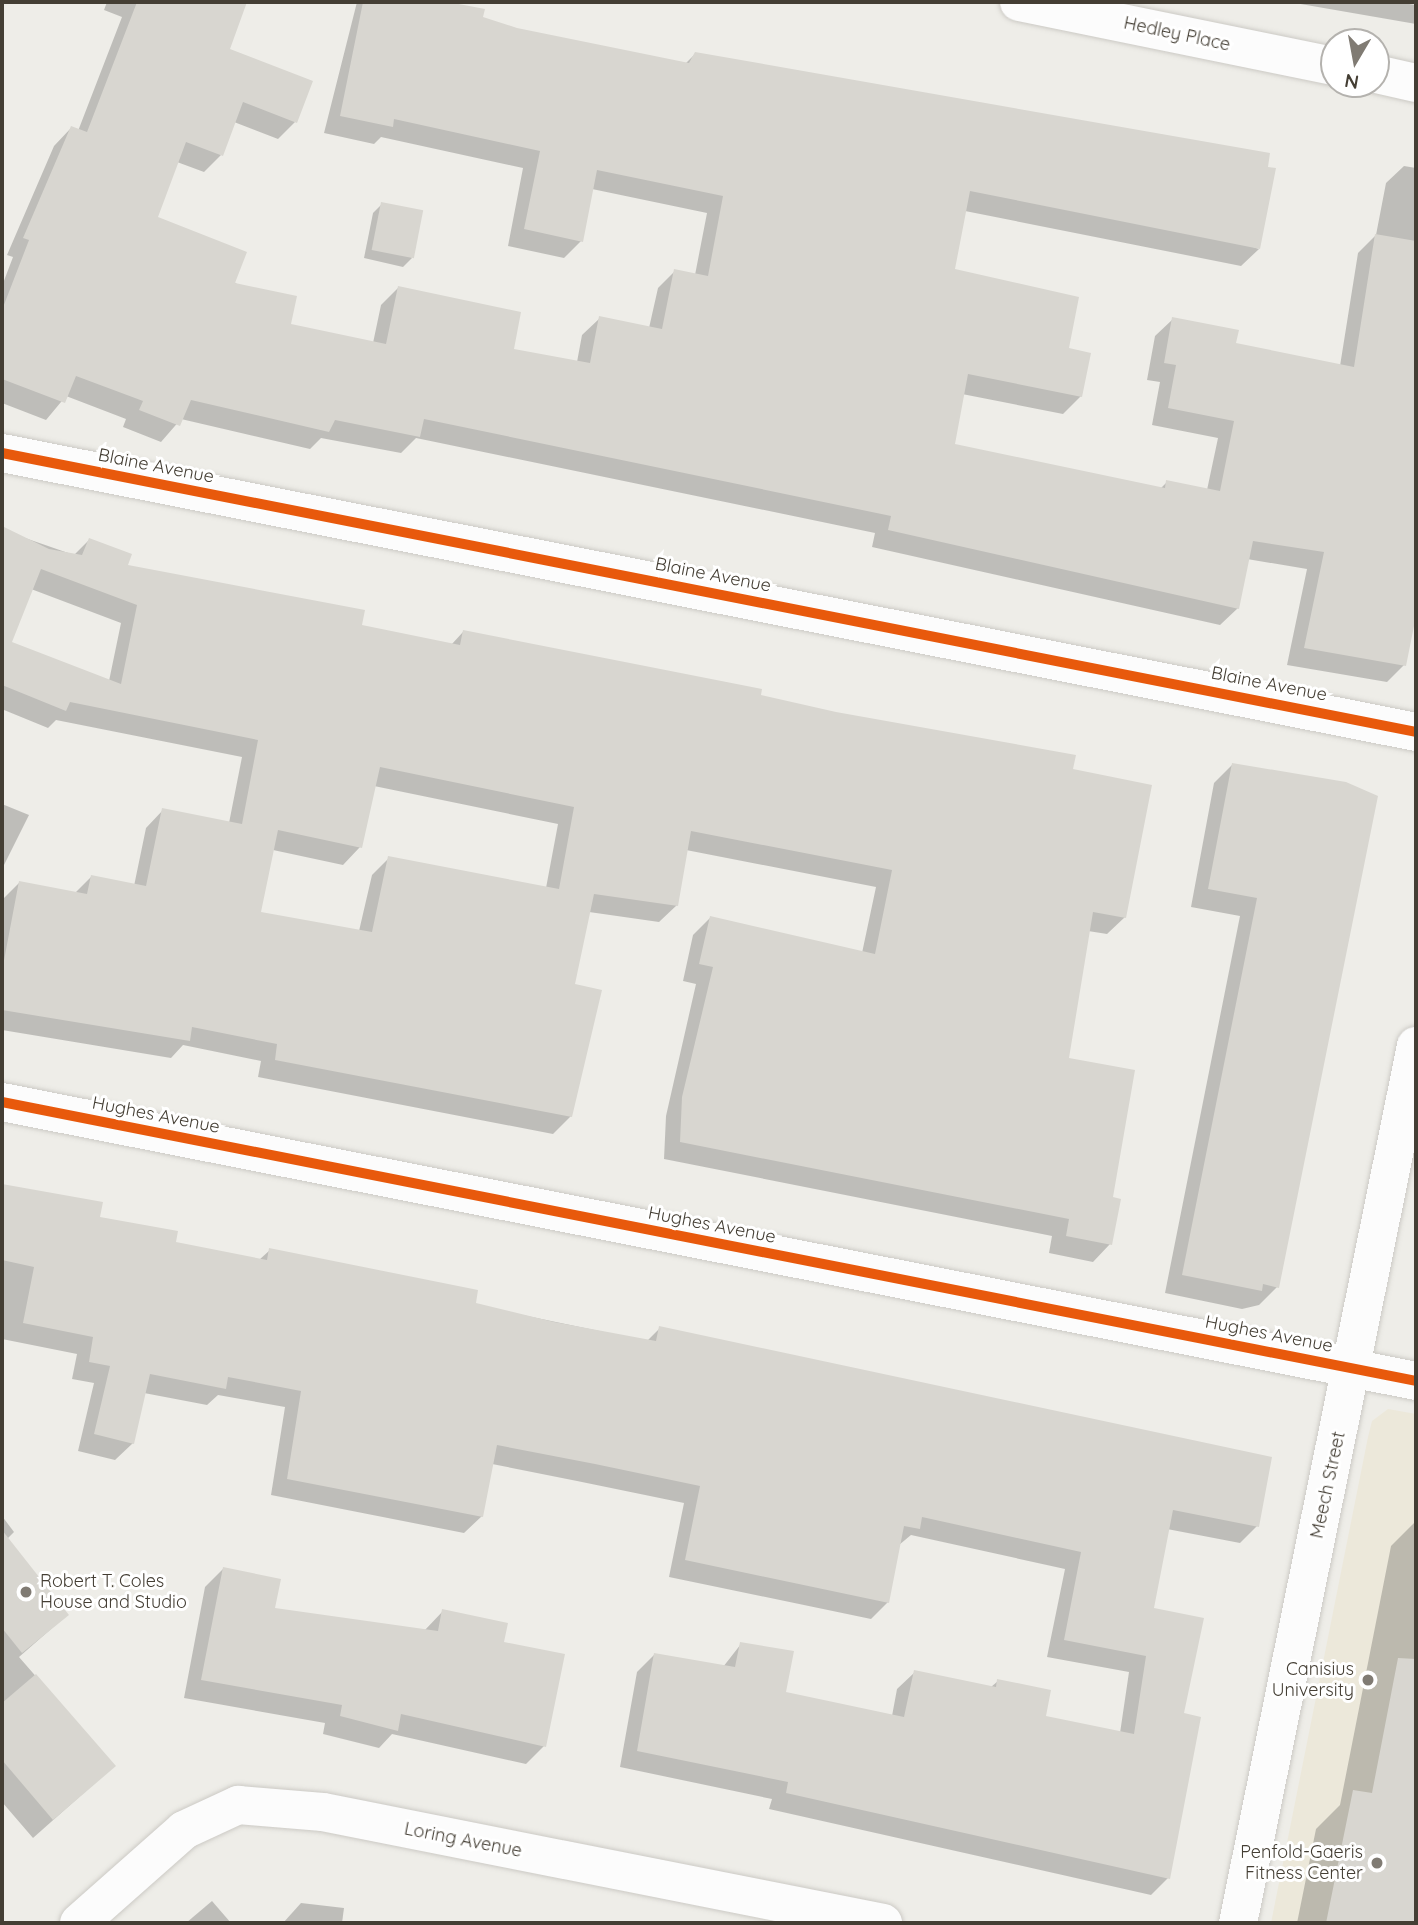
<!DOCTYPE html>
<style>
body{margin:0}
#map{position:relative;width:1418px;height:1925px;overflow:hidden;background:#eeede8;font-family:Quicksand,sans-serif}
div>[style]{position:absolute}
.education>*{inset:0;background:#ece8da}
.shadow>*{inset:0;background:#0003}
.building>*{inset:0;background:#d8d6d0;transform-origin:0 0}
.roads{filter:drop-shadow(0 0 2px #cccac5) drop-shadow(0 0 2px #cccac5)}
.street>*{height:38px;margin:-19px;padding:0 19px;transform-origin:19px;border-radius:19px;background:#fcfcfc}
.cycleway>*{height:10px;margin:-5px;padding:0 5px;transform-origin:5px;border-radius:5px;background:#e8590c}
.dots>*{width:19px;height:19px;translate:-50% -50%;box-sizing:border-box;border:4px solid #fff;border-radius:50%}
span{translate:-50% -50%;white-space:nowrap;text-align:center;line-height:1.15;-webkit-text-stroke:6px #fff;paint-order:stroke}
.street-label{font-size:18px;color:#443e34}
.poi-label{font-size:18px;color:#443e34}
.left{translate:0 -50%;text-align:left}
.right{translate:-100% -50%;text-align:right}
.frame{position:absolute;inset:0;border:4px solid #443e34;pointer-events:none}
.north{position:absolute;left:1320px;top:28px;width:70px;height:70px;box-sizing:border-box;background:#fff;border:2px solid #b4b2ae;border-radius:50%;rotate:190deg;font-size:19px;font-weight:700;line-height:28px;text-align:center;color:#443e34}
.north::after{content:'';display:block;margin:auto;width:24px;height:32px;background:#807b73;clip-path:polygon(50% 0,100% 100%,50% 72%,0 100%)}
</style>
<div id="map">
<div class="education">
<i style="clip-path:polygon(1388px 1409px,1416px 1414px,1416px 1923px,1271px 1923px,1368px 1437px,1372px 1421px)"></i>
</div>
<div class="shadow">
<i style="clip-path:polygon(107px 2px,245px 2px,227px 50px,295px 122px,278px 139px,234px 122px,221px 155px,204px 172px,177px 162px,155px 218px,289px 326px,373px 343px,381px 305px,398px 288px,512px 350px,577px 362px,582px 335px,600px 318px,649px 328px,658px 288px,675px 271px,695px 275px,707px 213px,592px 189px,581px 241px,564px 258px,508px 246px,523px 168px,381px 137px,374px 144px,324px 133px,357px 2px,437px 2px,483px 10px,481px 18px,517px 29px,685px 64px,695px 54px,1259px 249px,1241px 266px,965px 211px,953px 271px,1067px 350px,1081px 396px,1063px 414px,962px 394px,953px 445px,1160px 489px,1167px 482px,1207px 490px,1218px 438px,1152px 425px,1160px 382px,1147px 380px,1155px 336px,1173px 319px,1234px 344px,1340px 366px,1358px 253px,1376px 235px,1386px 183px,1404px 166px,1416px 168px,1416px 603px,1404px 665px,1387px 682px,1287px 665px,1307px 569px,1247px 559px,1238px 608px,1220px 625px,872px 547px,875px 533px,416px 438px,401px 453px,321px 438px,310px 449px,181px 419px,161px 442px,123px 427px,126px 419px,66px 396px,46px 420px,2px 403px,2px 286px,13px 257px,7px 255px,54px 146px,71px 128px,78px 131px,122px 17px,104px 10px)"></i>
<i style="clip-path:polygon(1289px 2px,1396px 2px,1416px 5px,1416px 24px)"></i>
<i style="clip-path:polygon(382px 204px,412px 258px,403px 267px,364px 258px,373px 213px)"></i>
<i style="clip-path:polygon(evenodd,2px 530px,74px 555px,89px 540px,126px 566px,360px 626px,451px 645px,463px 632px,1071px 770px,1125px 917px,1107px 934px,1088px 931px,1067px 1059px,1111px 1199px,1110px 1244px,1093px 1262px,1049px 1253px,1052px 1236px,664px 1159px,666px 1116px,696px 984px,683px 981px,693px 935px,710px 918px,862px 953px,876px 887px,686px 850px,677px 905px,659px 922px,589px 912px,573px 986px,571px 1116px,553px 1134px,258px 1077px,261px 1061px,183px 1045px,171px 1058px,2px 1030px,2px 900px,20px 882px,75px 893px,91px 877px,134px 886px,146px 828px,163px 810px,229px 823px,242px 757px,56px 720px,48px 728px,4px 710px,2px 719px,2px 530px,31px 589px,121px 623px,109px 681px,10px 643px,31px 589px,2px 530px,374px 786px,558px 824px,546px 888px,389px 858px,372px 875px,359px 931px,259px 914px,273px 850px,343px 865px,360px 847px,374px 786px)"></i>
<i style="clip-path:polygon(1232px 765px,1346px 784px,1277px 1287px,1259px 1305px,1242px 1309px,1165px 1293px,1240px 916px,1191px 907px,1214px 783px)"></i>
<i style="clip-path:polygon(2px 804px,29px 815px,4px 865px,2px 864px)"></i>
<i style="clip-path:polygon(2px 1188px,101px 1204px,98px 1218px,174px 1243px,259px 1260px,270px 1250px,474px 1305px,647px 1341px,660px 1328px,1257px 1526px,1240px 1543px,1167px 1529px,1151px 1610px,1182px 1715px,1168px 1878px,1151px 1895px,769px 1809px,772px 1799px,620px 1767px,637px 1672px,654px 1655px,723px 1667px,741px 1644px,784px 1694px,892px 1716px,897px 1689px,915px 1672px,991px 1687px,998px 1681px,1044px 1718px,1120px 1733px,1129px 1672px,1047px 1657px,1065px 1569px,911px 1535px,899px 1545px,888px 1602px,871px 1619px,669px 1577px,684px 1503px,577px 1481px,492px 1464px,482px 1516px,464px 1533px,271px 1495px,285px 1407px,218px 1395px,207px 1405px,144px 1393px,133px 1443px,115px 1460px,78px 1451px,94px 1383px,72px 1379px,77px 1354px,2px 1339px)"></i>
<i style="clip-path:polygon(2px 1516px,14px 1532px,7px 1539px,67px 1615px,19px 1657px,114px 1766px,33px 1838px,2px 1802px)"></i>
<i style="clip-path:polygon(1416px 1521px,1416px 1923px,1297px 1923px,1316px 1829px,1340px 1805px,1391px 1546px)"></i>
<i style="clip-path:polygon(223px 1569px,273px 1609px,424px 1631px,443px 1611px,502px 1644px,544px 1746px,526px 1764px,392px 1734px,379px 1748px,323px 1734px,325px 1723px,184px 1698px,205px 1587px)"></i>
<i style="clip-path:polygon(212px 1901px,231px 1923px,186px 1923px)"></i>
<i style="clip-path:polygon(301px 1903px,344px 1908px,342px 1923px,283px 1923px)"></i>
</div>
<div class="building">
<i style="clip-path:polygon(137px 2px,247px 2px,230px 49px,313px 81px,297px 123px,243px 102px,223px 156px,186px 142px,158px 217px,247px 252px,235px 283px,297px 296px,291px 324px,386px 344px,398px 286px,521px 312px,514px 349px,590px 363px,599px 316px,662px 329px,674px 269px,708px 276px,723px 196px,597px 170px,583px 242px,524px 229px,540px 151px,394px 119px,393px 127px,340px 116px,363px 2px,448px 2px,485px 9px,483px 17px,517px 28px,689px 63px,695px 52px,1270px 153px,1268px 167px,1276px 168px,1260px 249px,970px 191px,955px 269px,1079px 297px,1069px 348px,1091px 353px,1082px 397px,968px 374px,955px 444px,1165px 488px,1166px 480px,1220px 491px,1234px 421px,1168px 408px,1176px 365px,1164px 363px,1172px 317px,1239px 330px,1236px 343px,1354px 367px,1375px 234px,1416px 241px,1416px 616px,1406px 666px,1304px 648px,1324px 552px,1253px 541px,1239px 609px,888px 530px,891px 516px,424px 419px,420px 437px,335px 420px,329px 432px,191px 400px,180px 426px,139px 410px,143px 401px,76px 376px,65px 403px,2px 379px,2px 310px,29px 240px,23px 238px,71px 126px,87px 132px)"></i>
<i style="left:381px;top:202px;width:43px;height:49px;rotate:11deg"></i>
<i style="clip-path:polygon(evenodd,2px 526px,49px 549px,82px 555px,89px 538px,132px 554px,128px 565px,365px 610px,362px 625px,460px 645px,463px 630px,762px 689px,761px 695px,836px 712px,1076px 755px,1073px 769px,1152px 785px,1126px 918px,1093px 912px,1069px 1058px,1135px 1070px,1113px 1197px,1121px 1199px,1112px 1245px,1066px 1236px,1069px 1219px,680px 1142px,682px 1097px,713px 967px,699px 964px,710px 916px,875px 954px,892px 870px,691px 831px,678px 906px,594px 894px,575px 984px,602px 990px,572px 1117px,275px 1060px,277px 1044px,192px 1027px,190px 1041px,2px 1010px,2px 971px,19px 881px,87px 894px,91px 875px,146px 886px,162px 808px,242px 824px,258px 740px,70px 702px,66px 711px,2px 685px,2px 526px,41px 569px,137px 605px,121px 684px,12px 642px,41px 569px,2px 526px,380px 767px,574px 807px,559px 889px,388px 856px,372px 932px,261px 912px,278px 830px,362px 848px,380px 767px)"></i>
<i style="clip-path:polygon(1232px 763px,1346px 782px,1378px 796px,1279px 1288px,1263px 1284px,1262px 1291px,1182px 1275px,1257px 898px,1208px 889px)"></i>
<i style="clip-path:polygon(2px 1184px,103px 1202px,100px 1217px,178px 1231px,176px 1242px,267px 1260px,269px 1248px,478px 1290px,476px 1303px,554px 1322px,656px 1341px,659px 1326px,1272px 1457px,1259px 1527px,1173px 1510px,1154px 1608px,1204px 1618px,1184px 1713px,1201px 1717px,1170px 1879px,786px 1793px,788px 1782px,637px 1751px,654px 1653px,735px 1667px,740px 1642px,794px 1651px,786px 1692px,904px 1717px,914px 1670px,996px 1687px,997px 1679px,1051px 1690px,1046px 1716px,1134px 1734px,1146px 1656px,1064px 1640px,1081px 1552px,922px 1517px,920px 1529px,904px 1526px,889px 1603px,685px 1560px,700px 1486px,595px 1464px,497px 1445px,483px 1517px,287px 1479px,301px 1391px,228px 1377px,226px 1389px,150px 1374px,134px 1444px,94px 1434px,110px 1366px,89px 1362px,93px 1337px,23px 1323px,34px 1267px,2px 1260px)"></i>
<i style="clip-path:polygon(2px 1530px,69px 1615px,22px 1653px,2px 1628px)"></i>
<i style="clip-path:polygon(223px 1567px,281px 1579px,275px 1608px,438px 1631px,442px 1609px,508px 1623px,504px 1642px,565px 1654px,546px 1747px,401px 1714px,398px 1731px,340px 1716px,342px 1705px,201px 1680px)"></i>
<i style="clip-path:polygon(1398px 1658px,1416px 1659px,1416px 1923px,1326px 1923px,1353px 1790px,1372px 1793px)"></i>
<i style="clip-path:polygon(36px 1674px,116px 1766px,53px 1820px,2px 1760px,2px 1703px)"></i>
</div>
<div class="roads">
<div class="street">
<i style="left:1019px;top:2px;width:321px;rotate:11.5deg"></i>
<i style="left:1376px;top:74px;width:41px;rotate:12.7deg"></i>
<i style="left:2px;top:453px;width:1441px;rotate:11.16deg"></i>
<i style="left:2px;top:1102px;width:1441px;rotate:11.16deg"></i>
<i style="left:79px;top:1923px;width:140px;rotate:-41.5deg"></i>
<i style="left:184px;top:1830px;width:60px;rotate:-24.8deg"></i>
<i style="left:238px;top:1805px;width:85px;rotate:4.7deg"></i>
<i style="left:323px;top:1812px;width:571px;rotate:11.21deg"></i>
<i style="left:1238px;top:1923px;width:895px;rotate:-78.53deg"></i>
</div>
</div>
<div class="cycleway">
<i style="left:2px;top:453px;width:1441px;rotate:11.16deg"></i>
<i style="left:2px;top:1102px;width:1441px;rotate:11.16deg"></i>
</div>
<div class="dots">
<i style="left:26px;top:1592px;background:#807b73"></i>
<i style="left:1368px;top:1680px;background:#807b73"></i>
<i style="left:1377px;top:1863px;background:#807b73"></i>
</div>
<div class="street-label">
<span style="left:1177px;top:34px;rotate:12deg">Hedley Place</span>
<span style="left:156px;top:466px;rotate:11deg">Blaine Avenue</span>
<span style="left:713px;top:575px;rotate:11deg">Blaine Avenue</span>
<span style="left:1269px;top:684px;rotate:11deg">Blaine Avenue</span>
<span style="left:156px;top:1115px;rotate:11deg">Hughes Avenue</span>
<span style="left:712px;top:1225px;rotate:11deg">Hughes Avenue</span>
<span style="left:1269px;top:1334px;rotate:11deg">Hughes Avenue</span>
<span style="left:1328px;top:1485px;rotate:-78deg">Meech Street</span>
<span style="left:463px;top:1840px;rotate:11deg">Loring Avenue</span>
</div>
<div class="poi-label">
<span class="left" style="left:40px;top:1592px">Robert T. Coles<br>House and Studio</span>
<span class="right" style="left:1354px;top:1680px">Canisius<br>University</span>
<span class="right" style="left:1363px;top:1863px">Penfold-Gaeris<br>Fitness Center</span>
</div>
<div class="frame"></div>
<div class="north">N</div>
</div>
